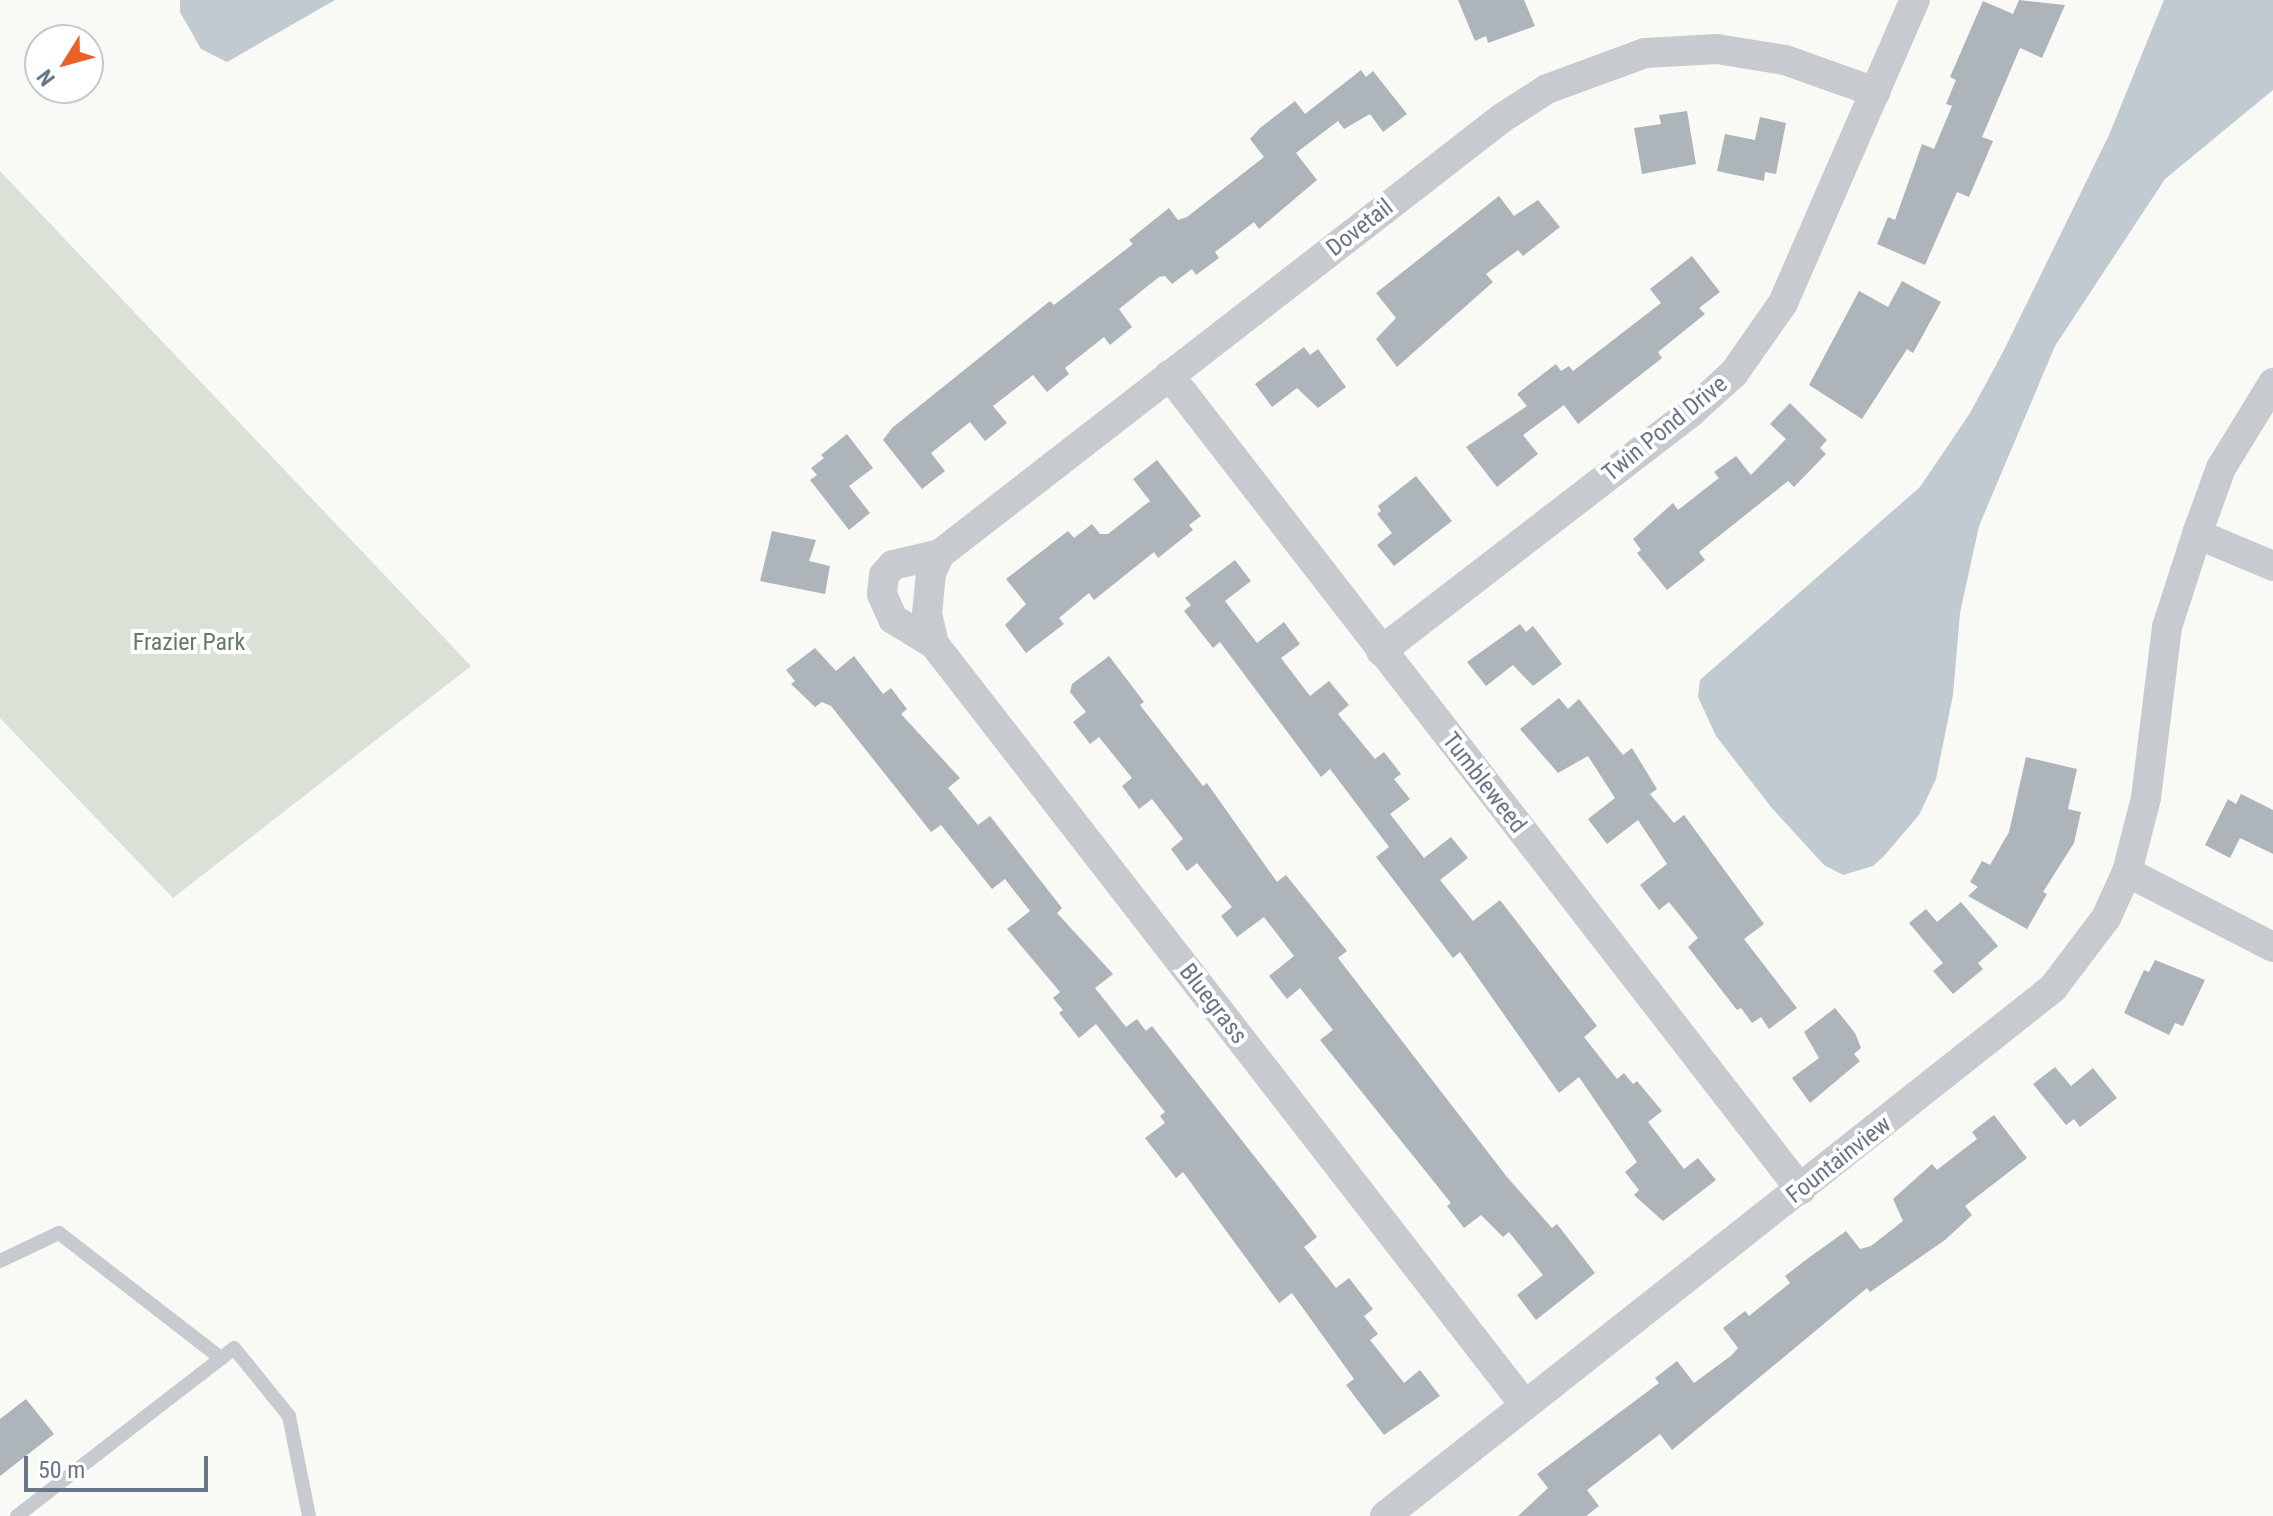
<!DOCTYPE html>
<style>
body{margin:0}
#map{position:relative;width:2273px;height:1516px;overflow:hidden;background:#f9f9f6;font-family:"Roboto Condensed",sans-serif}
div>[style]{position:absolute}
.green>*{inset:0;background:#dae1d7}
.water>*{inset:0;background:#c1cad0}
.building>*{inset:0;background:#adb5bb}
.service>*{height:14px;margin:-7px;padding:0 7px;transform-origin:7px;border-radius:7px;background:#c7cace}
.minor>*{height:30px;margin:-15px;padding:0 15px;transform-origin:15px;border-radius:15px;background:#c7cace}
span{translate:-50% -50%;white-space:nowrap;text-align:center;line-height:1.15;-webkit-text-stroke:8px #fff;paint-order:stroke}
.street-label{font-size:24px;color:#677788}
.park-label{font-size:24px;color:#657a62}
.north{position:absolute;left:24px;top:24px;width:80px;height:80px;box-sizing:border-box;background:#fff;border:2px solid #c2c9cf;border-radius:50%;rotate:233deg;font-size:22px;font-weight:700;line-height:32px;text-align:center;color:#677788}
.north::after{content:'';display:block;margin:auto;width:28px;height:36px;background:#ea6225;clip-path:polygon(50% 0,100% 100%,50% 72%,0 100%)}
.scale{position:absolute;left:24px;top:1456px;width:184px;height:36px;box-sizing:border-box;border:4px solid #677788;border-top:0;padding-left:10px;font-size:24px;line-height:28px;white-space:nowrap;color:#677788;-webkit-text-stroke:6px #fff;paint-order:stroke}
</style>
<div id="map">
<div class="green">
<i style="clip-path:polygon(0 171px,471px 666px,173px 898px,0 718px)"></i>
</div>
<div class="water">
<i style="clip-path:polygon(180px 0,335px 0,227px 62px,201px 49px,180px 12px)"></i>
<i style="clip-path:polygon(2164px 0,2273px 0,2273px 90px,2165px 179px,2055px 346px,1979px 526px,1960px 613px,1953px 695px,1936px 779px,1919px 815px,1884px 856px,1873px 866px,1843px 875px,1824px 865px,1771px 807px,1716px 736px,1698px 697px,1700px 680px,1920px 487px,1970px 413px,2003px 352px,2109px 135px)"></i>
</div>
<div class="building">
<i style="clip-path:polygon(1458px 0,1524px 0,1535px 26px,1488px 43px,1486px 36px,1475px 41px)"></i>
<i style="clip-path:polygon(2019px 0,2065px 5px,2042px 58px,2020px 48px,1982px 137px,1993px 141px,1969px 197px,1957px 192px,1925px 265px,1877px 244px,1888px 217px,1895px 220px,1922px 144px,1934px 149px,1952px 106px,1946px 104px,1956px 80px,1950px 77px,1983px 1px,2013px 14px)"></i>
<i style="clip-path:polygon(1361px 70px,1366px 77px,1373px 71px,1407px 114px,1383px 132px,1370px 114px,1344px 129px,1338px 121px,1296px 153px,1317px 180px,1259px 229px,1254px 222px,1215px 252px,1219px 258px,1196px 275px,1192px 269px,1172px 284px,1165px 276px,1159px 277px,1119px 309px,1132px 327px,1110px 345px,1104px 337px,1065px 368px,1069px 374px,1047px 392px,1033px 375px,993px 406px,1007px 423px,985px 441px,970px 422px,931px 453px,945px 471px,922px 489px,883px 440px,892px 428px,1050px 301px,1054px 305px,1133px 244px,1129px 240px,1169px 208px,1178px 220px,1187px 217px,1264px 157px,1250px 139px,1260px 128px,1295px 101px,1305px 114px)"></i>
<i style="clip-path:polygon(1687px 111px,1696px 164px,1642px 174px,1634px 128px,1661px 124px,1659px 115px)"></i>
<i style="clip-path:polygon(1760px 117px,1786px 123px,1776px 174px,1765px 172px,1764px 181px,1717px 171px,1725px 134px,1755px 140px)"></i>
<i style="clip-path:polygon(1499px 196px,1514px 216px,1538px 200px,1560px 227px,1523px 256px,1518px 250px,1486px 274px,1493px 282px,1397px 367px,1376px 339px,1396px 318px,1376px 293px)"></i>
<i style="clip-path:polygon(1692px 256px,1720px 292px,1699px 308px,1705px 314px,1658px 352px,1662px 358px,1578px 424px,1564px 405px,1523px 435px,1538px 454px,1497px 487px,1466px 447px,1527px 406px,1517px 394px,1556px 364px,1561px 371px,1569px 366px,1573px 371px,1661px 303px,1650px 289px)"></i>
<i style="clip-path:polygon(1902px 281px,1941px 302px,1913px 353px,1907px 349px,1862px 419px,1809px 385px,1859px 291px,1888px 307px)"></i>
<i style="clip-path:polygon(1304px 347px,1310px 355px,1318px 349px,1346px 387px,1318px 408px,1297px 388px,1272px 407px,1255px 384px)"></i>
<i style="clip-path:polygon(1790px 403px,1827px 440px,1820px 448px,1826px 454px,1794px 487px,1788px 481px,1699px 552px,1705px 560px,1667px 590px,1637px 553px,1641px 550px,1633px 539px,1673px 503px,1678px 510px,1719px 478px,1714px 472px,1736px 456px,1751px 475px,1786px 439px,1770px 424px)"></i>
<i style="clip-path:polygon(847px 434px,873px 468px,849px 486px,870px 513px,849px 530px,810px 480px,817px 475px,811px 468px,824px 458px,821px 455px)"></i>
<i style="clip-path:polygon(1157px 460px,1201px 516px,1189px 525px,1193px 530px,1158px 558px,1154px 552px,1094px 600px,1089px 593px,1059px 618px,1064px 624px,1026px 653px,1005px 625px,1026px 604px,1006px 579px,1068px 531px,1074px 538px,1092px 524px,1100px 534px,1108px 534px,1150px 501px,1133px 479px)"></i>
<i style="clip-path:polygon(1416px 476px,1452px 521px,1394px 566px,1377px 545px,1392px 533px,1377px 514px,1381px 511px,1378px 506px)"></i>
<i style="clip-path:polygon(772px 531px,816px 540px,809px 561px,830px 566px,825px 594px,760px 581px)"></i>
<i style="clip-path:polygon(1235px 560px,1251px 581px,1225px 601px,1257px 643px,1284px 622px,1300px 644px,1281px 658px,1310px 696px,1329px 681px,1349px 705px,1338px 714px,1375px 759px,1384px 752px,1401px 774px,1394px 779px,1410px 799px,1390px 814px,1424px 858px,1451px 837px,1468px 858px,1440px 880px,1473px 921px,1500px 900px,1597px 1026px,1584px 1037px,1617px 1079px,1624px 1073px,1633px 1084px,1637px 1081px,1662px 1111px,1648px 1122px,1684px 1169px,1698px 1158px,1716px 1180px,1663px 1221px,1634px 1195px,1639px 1190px,1625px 1172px,1637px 1162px,1579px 1077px,1559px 1093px,1460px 952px,1453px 958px,1376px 857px,1389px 847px,1330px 769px,1321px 777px,1220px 642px,1213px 648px,1184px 611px,1191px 605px,1185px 598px)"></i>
<i style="clip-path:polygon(1520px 624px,1526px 632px,1533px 626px,1562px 664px,1533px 686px,1513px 665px,1486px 686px,1467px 662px)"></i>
<i style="clip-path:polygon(815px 648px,836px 671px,854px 656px,883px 694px,891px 688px,907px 709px,901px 714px,960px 778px,948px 788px,978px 825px,990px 816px,1062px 908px,1057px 913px,1113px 974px,1095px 988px,1126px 1027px,1137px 1019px,1146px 1031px,1152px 1026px,1299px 1213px,1317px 1237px,1304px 1247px,1336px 1288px,1349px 1278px,1373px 1309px,1364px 1316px,1378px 1334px,1370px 1340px,1404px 1383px,1420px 1370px,1440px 1396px,1384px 1435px,1346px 1385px,1354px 1379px,1292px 1293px,1279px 1303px,1183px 1172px,1176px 1178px,1145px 1138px,1165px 1123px,1160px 1116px,1165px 1112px,1096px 1024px,1079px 1038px,1059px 1013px,1063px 1010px,1053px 998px,1060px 992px,1007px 929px,1030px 911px,1005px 879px,992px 889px,941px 825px,931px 832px,831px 706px,822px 702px,815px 707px,791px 684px,795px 681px,786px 670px)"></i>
<i style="clip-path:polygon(1109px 656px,1144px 702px,1140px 705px,1203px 786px,1207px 783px,1277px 882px,1286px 875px,1347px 951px,1338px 958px,1507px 1177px,1552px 1228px,1557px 1224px,1595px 1273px,1536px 1320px,1517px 1295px,1543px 1275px,1509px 1232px,1503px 1237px,1481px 1215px,1464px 1228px,1447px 1206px,1451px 1203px,1320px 1040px,1333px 1030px,1300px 988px,1287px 999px,1269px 976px,1294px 956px,1264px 917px,1237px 937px,1221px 916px,1232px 907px,1197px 863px,1187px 871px,1171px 849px,1183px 839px,1152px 799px,1139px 809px,1122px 786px,1132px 778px,1099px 737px,1090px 744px,1073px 722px,1086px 712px,1070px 692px,1072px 684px)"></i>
<i style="clip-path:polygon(1559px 698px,1568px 709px,1579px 699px,1623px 755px,1632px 748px,1657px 789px,1650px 794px,1674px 823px,1684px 815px,1764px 924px,1744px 939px,1797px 1008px,1769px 1029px,1761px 1017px,1752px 1023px,1741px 1008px,1737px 1010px,1688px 947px,1698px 938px,1669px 902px,1659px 910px,1640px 885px,1667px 864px,1638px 820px,1607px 844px,1588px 819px,1615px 798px,1588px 756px,1558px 773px,1520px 729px)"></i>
<i style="clip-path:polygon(2026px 757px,2077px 769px,2068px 809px,2081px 812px,2074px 843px,2043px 892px,2047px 894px,2027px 929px,1968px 896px,1978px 887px,1970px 882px,1982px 861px,1990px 865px,2009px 832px)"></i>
<i style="clip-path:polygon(2241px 794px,2273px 810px,2273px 854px,2240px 838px,2230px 858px,2205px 845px,2228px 799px,2236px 804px)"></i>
<i style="clip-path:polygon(1961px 902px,1998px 946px,1978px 963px,1983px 969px,1953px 994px,1933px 971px,1943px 963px,1909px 923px,1926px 909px,1937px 922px)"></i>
<i style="clip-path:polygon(2155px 960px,2205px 980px,2183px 1026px,2175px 1023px,2169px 1035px,2124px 1013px,2144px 970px,2149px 972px)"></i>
<i style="clip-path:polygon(1835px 1008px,1855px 1033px,1861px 1048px,1854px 1054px,1860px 1061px,1810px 1103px,1792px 1078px,1819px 1058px,1804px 1032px)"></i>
<i style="clip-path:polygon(2055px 1067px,2071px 1086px,2093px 1068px,2117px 1098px,2080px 1127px,2074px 1119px,2066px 1125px,2033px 1084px)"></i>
<i style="clip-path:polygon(1994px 1115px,2027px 1158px,1965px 1206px,1972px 1215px,1945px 1240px,1870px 1292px,1867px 1288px,1672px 1450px,1660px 1434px,1587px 1490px,1599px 1506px,1586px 1516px,1518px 1516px,1548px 1488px,1537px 1474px,1659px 1383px,1655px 1378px,1677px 1361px,1694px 1383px,1732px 1355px,1738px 1348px,1723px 1328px,1745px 1311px,1749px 1316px,1790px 1283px,1785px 1276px,1807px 1259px,1846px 1231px,1860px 1249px,1871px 1246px,1903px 1221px,1893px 1199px,1932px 1164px,1937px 1170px,1977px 1139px,1972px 1132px)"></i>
<i style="clip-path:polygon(26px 1399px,54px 1434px,0 1476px,0 1419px)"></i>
</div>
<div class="service">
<i style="left:0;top:1261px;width:65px;rotate:-25.4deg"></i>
<i style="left:59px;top:1233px;width:205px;rotate:37.7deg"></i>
<i style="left:17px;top:1516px;width:274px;rotate:-37.7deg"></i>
<i style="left:234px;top:1348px;width:87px;rotate:51deg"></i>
<i style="left:289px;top:1416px;width:102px;rotate:78.7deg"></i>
</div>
<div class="minor">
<i style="left:1169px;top:375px;width:1031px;rotate:52.21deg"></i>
<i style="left:2197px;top:534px;width:70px;rotate:-70deg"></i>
<i style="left:2221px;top:468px;width:100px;rotate:-58.5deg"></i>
<i style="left:934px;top:644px;width:48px;rotate:-148.6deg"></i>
<i style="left:893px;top:619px;width:27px;rotate:-114deg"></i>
<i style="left:882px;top:594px;width:19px;rotate:-84deg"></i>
<i style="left:884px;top:575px;width:13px;rotate:-48deg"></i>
<i style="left:893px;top:565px;width:48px;rotate:-13.2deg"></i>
<i style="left:1381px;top:651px;width:389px;rotate:-37.6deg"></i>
<i style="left:1689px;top:414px;width:61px;rotate:-42.3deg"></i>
<i style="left:1734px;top:373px;width:85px;rotate:-55deg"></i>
<i style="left:1783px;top:303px;width:331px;rotate:-66.5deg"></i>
<i style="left:2127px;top:872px;width:164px;rotate:27.2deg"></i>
<i style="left:1524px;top:1404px;width:962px;rotate:-127.82deg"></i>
<i style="left:934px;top:644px;width:31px;rotate:-103deg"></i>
<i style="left:927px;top:614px;width:41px;rotate:-84.4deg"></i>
<i style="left:931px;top:573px;width:21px;rotate:-65deg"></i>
<i style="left:940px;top:554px;width:711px;rotate:-37.8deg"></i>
<i style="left:1502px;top:118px;width:54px;rotate:-32.8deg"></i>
<i style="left:1547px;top:89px;width:104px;rotate:-20.2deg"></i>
<i style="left:1645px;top:53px;width:72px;rotate:-3.2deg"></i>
<i style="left:1717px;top:49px;width:69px;rotate:9.2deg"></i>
<i style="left:1785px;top:60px;width:96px;rotate:19.6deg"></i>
<i style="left:1385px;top:1516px;width:851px;rotate:-38.32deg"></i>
<i style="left:2053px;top:988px;width:88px;rotate:-52.9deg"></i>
<i style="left:2106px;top:918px;width:51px;rotate:-65.5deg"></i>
<i style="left:2127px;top:872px;width:76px;rotate:-75.6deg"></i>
<i style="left:2146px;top:798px;width:172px;rotate:-83deg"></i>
<i style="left:2167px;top:627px;width:98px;rotate:-72.1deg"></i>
<i style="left:2197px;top:534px;width:82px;rotate:22.8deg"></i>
</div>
<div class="street-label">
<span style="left:1360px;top:228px;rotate:-38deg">Dovetail</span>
<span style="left:1665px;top:429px;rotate:-39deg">Twin Pond Drive</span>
<span style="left:1484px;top:783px;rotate:52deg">Tumbleweed</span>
<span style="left:1213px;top:1004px;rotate:52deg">Bluegrass</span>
<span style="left:1839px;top:1160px;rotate:-38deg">Fountainview</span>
</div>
<div class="park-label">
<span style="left:189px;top:643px">Frazier Park</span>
</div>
<div class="north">N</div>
<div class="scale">50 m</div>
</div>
